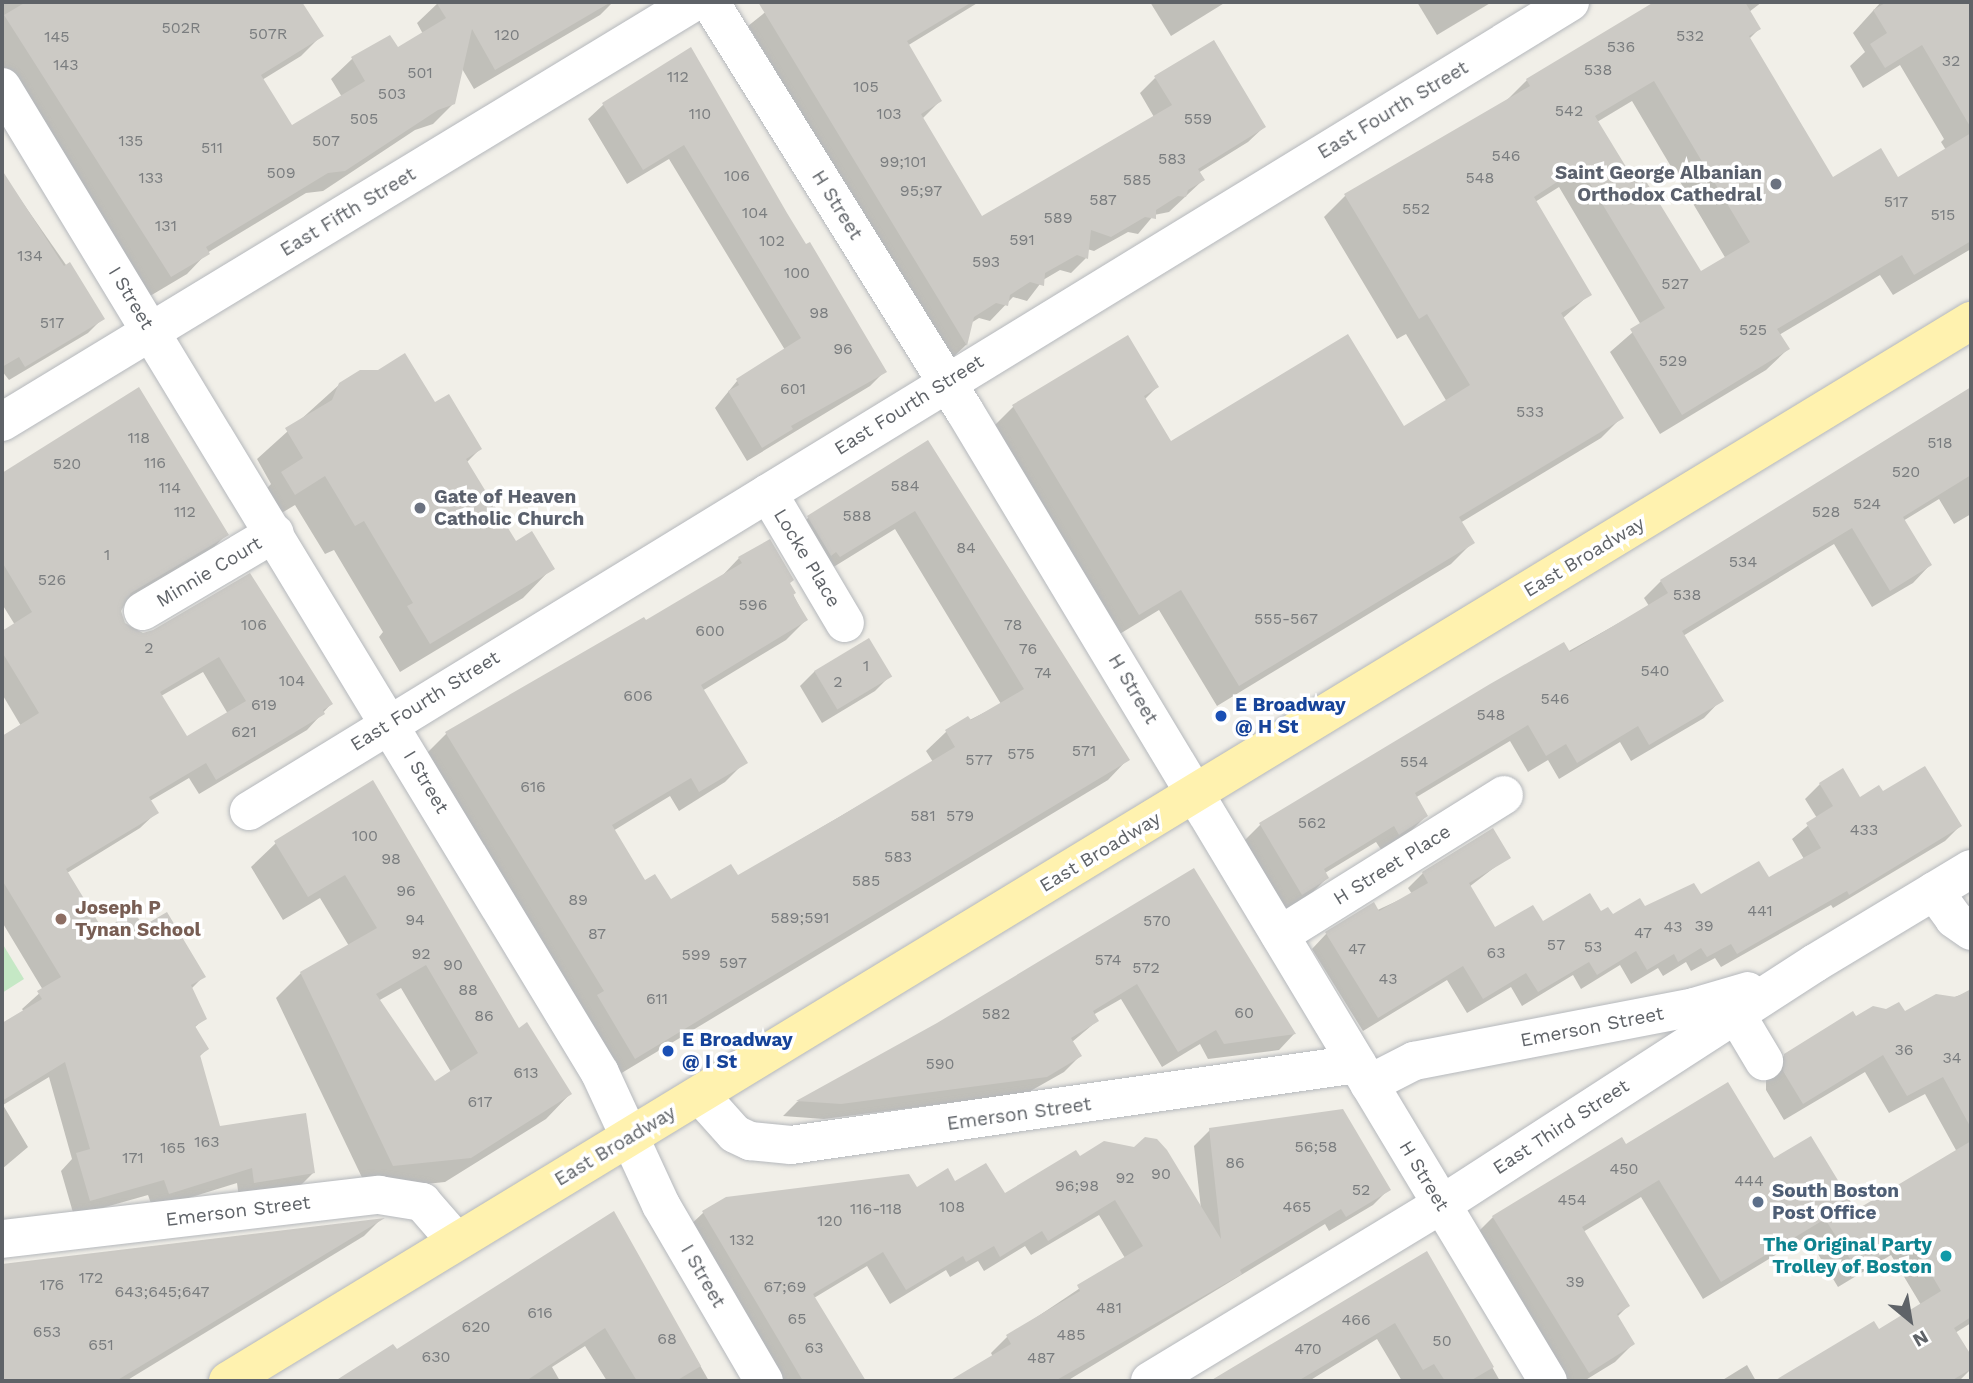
<!DOCTYPE html>
<style>
body{margin:0}
#map{position:relative;width:1973px;height:1383px;overflow:hidden;background:#f1efe8;font-family:"Work Sans",sans-serif}
div>[style]{position:absolute}
.green>*{inset:0;background:#c5e8c5}
.shadow>*{inset:0;background:#0003}
.building>*{inset:0;background:#cccac5;transform-origin:0 0}
.roads{filter:drop-shadow(0 0 2px #b5b8bc) drop-shadow(0 0 2px #b5b8bc)}
.minor>*{height:38px;margin:-19px;padding:0 19px;transform-origin:19px;border-radius:19px;background:#fff}
.major>*{height:38px;margin:-19px;padding:0 19px;transform-origin:19px;border-radius:19px;background:#fff2af}
.dots>*{width:19px;height:19px;translate:-50% -50%;box-sizing:border-box;border:4px solid #fff;border-radius:50%}
span{translate:-50% -50%;white-space:nowrap;text-align:center;line-height:1.15;-webkit-text-stroke:7px #fff;paint-order:stroke}
.number-label{font-size:16px;color:#7a7d7f}
.number-label span{-webkit-text-stroke-width:0}
.street-label{font-size:19px;color:#5f6368}
.worship-label{font-size:19px;color:#5b616d;font-weight:700}
.right{translate:-100% -50%;text-align:right}
.left{translate:0 -50%;text-align:left}
.transit-label{font-size:19px;color:#164399;font-weight:700}
.education-label{font-size:19px;color:#785e54;font-weight:700}
.service-label{font-size:19px;color:#4e5e75;font-weight:700}
.culture-label{font-size:19px;color:#0d838f;font-weight:700}
.frame{position:absolute;inset:0;border:4px solid #5f6368;pointer-events:none}
.north{position:absolute;left:1875px;top:1285px;width:70px;height:70px;-webkit-text-stroke:5px #fff;paint-order:stroke;rotate:150deg;font-size:19px;font-weight:700;line-height:28px;text-align:center;color:#5f6368}
.north::after{content:'';display:block;margin:auto;width:24px;height:32px;background:#5f6368;clip-path:polygon(50% 0,100% 100%,50% 72%,0 100%)}
</style>
<div id="map">
<div class="green">
<i style="clip-path:polygon(2px 943px,24px 979px,2px 993px)"></i>
</div>
<div class="shadow">
<i style="clip-path:polygon(2px 2px,300px 2px,321px 36px,301px 56px,262px 80px,291px 127px,342px 97px,331px 79px,352px 59px,390px 37px,398px 50px,423px 34px,417px 23px,439px 2px,613px 2px,600px 15px,474px 89px,461px 67px,454px 103px,433px 124px,415px 130px,323px 191px,306px 193px,207px 253px,187px 274px,150px 296px,2px 65px)"></i>
<i style="clip-path:polygon(778px 2px,979px 2px,907px 46px,940px 101px,922px 119px,981px 219px,1154px 117px,1140px 93px,1155px 78px,1264px 127px,1248px 142px,1198px 173px,1203px 180px,1169px 212px,1154px 215px,1138px 234px,1128px 232px,1094px 251px,1087px 249px,1086px 258px,1071px 273px,1060px 270px,1043px 280px,1027px 301px,1013px 297px,990px 321px,979px 318px,971px 323px,966px 345px,951px 359px,748px 26px)"></i>
<i style="clip-path:polygon(1150px 2px,1226px 2px,1171px 36px)"></i>
<i style="clip-path:polygon(1417px 2px,1492px 2px,1437px 35px)"></i>
<i style="clip-path:polygon(evenodd,1657px 2px,1762px 2px,1749px 12px,1759px 29px,1749px 39px,1833px 180px,1898px 179px,1946px 150px,1941px 142px,1944px 139px,1900px 65px,1863px 88px,1850px 66px,1865px 52px,1853px 33px,1881px 2px,1958px 2px,1971px 23px,1971px 249px,1893px 295px,1880px 275px,1779px 335px,1788px 349px,1766px 370px,1660px 434px,1610px 352px,1641px 325px,1559px 187px,1535px 202px,1590px 294px,1562px 319px,1622px 417px,1601px 438px,1460px 523px,1472px 543px,1451px 564px,1217px 706px,1159px 610px,1118px 635px,992px 428px,1013px 407px,1157px 387px,1144px 400px,1170px 444px,1403px 428px,1447px 402px,1406px 334px,1397px 339px,1324px 217px,1345px 196px,1506px 101px,1527px 80px,1657px 2px,1632px 101px,1726px 259px,1701px 274px,1630px 176px,1597px 122px,1632px 101px)"></i>
<i style="clip-path:polygon(691px 50px,806px 247px,885px 371px,870px 386px,747px 461px,715px 408px,737px 381px,785px 350px,669px 159px,627px 184px,588px 119px,603px 105px)"></i>
<i style="clip-path:polygon(2px 173px,103px 318px,88px 333px,9px 380px,2px 371px)"></i>
<i style="clip-path:polygon(340px 384px,434px 405px,480px 449px,466px 463px,515px 543px,552px 568px,523px 598px,400px 672px,379px 637px,383px 632px,334px 550px,325px 554px,295px 505px,265px 523px,253px 503px,271px 484px,257px 459px)"></i>
<i style="clip-path:polygon(evenodd,138px 390px,227px 534px,211px 550px,124px 602px,119px 610px,123px 624px,142px 635px,154px 632px,249px 576px,331px 704px,307px 730px,199px 794px,189px 778px,150px 801px,157px 812px,140px 828px,67px 873px,103px 932px,143px 928px,204px 976px,191px 989px,205px 1018px,194px 1028px,207px 1049px,199px 1057px,219px 1128px,313px 1173px,297px 1189px,239px 1198px,237px 1183px,153px 1209px,148px 1195px,74px 1216px,61px 1171px,72px 1159px,49px 1077px,3px 1105px,28px 1147px,2px 1169px,2px 1025px,24px 1012px,22px 1009px,43px 990px,2px 922px,2px 738px,21px 726px,2px 694px,2px 633px,15px 625px,2px 604px,2px 475px,138px 390px,203px 672px,228px 714px,186px 739px,161px 696px,203px 672px)"></i>
<i style="clip-path:polygon(1971px 390px,1971px 514px,1954px 524px,1939px 499px,1903px 521px,1930px 565px,1913px 583px,1872px 607px,1834px 544px,1683px 636px,1721px 700px,1704px 718px,1631px 761px,1620px 742px,1559px 779px,1548px 760px,1528px 772px,1510px 741px,1415px 798px,1426px 816px,1409px 833px,1382px 851px,1376px 842px,1325px 873px,1327px 878px,1310px 895px,1284px 911px,1243px 842px,1260px 825px,1649px 606px,1644px 598px,1661px 581px)"></i>
<i style="clip-path:polygon(928px 443px,1127px 760px,1108px 780px,615px 1077px,426px 754px,446px 734px,644px 619px,646px 623px,720px 578px,739px 558px,788px 584px,806px 620px,786px 640px,702px 691px,745px 762px,725px 782px,679px 811px,670px 796px,613px 831px,644px 882px,670px 901px,737px 877px,933px 762px,926px 751px,946px 732px,1001px 704px,895px 529px,819px 576px,788px 538px,808px 518px)"></i>
<i style="clip-path:polygon(815px 671px,890px 676px,875px 691px,822px 723px,800px 686px)"></i>
<i style="clip-path:polygon(evenodd,373px 782px,518px 1030px,570px 1094px,546px 1119px,445px 1182px,368px 1190px,276px 998px,301px 973px,349px 946px,320px 898px,283px 920px,251px 867px,276px 843px,373px 782px,401px 988px,451px 1072px,434px 1083px,378px 1001px,401px 988px)"></i>
<i style="clip-path:polygon(1820px 784px,1860px 799px,1882px 793px,1960px 826px,1945px 841px,1833px 908px,1831px 905px,1721px 967px,1715px 958px,1691px 971px,1686px 962px,1663px 976px,1658px 968px,1631px 984px,1620px 965px,1581px 989px,1573px 975px,1522px 1006px,1511px 987px,1467px 1013px,1447px 980px,1363px 1031px,1312px 949px,1326px 934px,1412px 894px,1408px 888px,1423px 873px,1508px 857px,1469px 887px,1495px 930px,1600px 914px,1612px 916px,1768px 880px,1804px 859px,1792px 839px,1817px 818px,1805px 799px)"></i>
<i style="clip-path:polygon(1193px 871px,1294px 1034px,1279px 1050px,1208px 1059px,1200px 1044px,1162px 1067px,1121px 999px,1093px 1015px,1097px 1021px,1072px 1042px,1080px 1056px,1064px 1072px,1027px 1093px,824px 1119px,783px 1116px,797px 1102px,938px 1025px)"></i>
<i style="clip-path:polygon(1969px 992px,1971px 1323px,1955px 1333px,1971px 1359px,1971px 1369px,1959px 1381px,1777px 1381px,1873px 1323px,1878px 1331px,1921px 1305px,1891px 1255px,1838px 1287px,1807px 1236px,1703px 1299px,1641px 1197px,1583px 1232px,1628px 1306px,1617px 1317px,1633px 1344px,1615px 1362px,1584px 1381px,1565px 1381px,1475px 1235px,1493px 1217px,1626px 1146px,1773px 1161px,1855px 1212px,1957px 1152px,1925px 1094px,1889px 1113px,1865px 1072px,1784px 1120px,1766px 1090px,1766px 1073px,1785px 1055px,1856px 1019px,1904px 1014px)"></i>
<i style="clip-path:polygon(1210px 1130px,1389px 1189px,1373px 1205px,1329px 1231px,1325px 1224px,1067px 1381px,952px 1381px,993px 1357px,991px 1353px,1007px 1337px,1125px 1258px,1099px 1215px,1031px 1255px,1025px 1246px,984px 1271px,978px 1261px,950px 1277px,946px 1270px,890px 1304px,867px 1266px,814px 1298px,864px 1381px,778px 1381px,687px 1228px,703px 1213px,954px 1184px,1004px 1196px,1079px 1159px,1201px 1209px,1194px 1146px)"></i>
<i style="clip-path:polygon(613px 1213px,709px 1381px,607px 1381px,585px 1346px,552px 1367px,560px 1381px,337px 1381px,393px 1346px,396px 1351px)"></i>
<i style="clip-path:polygon(380px 1220px,364px 1236px,126px 1381px,2px 1381px,2px 1270px)"></i>
<i style="clip-path:polygon(1427px 1253px,1500px 1381px,1402px 1381px,1377px 1339px,1309px 1381px,1219px 1381px)"></i>
<i style="clip-path:polygon(1747px 1365px,1756px 1381px,1721px 1381px)"></i>
</div>
<div class="building">
<i style="clip-path:polygon(26px 2px,302px 2px,324px 36px,261px 75px,292px 125px,365px 81px,351px 57px,390px 35px,398px 47px,446px 18px,436px 2px,611px 2px,495px 70px,472px 29px,455px 104px,438px 110px,345px 171px,328px 173px,206px 247px,210px 254px,171px 277px,4px 15px)"></i>
<i style="clip-path:polygon(758px 2px,972px 2px,907px 41px,942px 101px,921px 114px,982px 216px,1172px 105px,1154px 76px,1214px 40px,1266px 127px,1198px 169px,1205px 180px,1188px 190px,1186px 197px,1178px 196px,1156px 210px,1156px 219px,1145px 217px,1111px 237px,1091px 230px,1088px 259px,1077px 255px,1045px 273px,1044px 286px,1030px 282px,1010px 295px,1008px 306px,996px 303px,974px 317px,967px 346px)"></i>
<i style="clip-path:polygon(evenodd,1654px 2px,1745px 2px,1761px 29px,1749px 36px,1833px 177px,1881px 148px,1898px 177px,1971px 133px,1971px 241px,1914px 275px,1902px 255px,1777px 329px,1790px 349px,1682px 415px,1630px 329px,1665px 308px,1580px 167px,1534px 197px,1592px 295px,1561px 313px,1624px 418px,1459px 517px,1475px 543px,1239px 686px,1181px 590px,1139px 615px,1012px 405px,1128px 335px,1159px 387px,1144px 396px,1171px 441px,1348px 334px,1404px 426px,1470px 385px,1427px 314px,1419px 319px,1344px 194px,1530px 86px,1526px 79px,1654px 2px,1654px 81px,1750px 242px,1701px 271px,1644px 178px,1631px 175px,1595px 116px,1654px 81px)"></i>
<i style="clip-path:polygon(1887px 2px,1971px 2px,1971px 128px,1922px 45px,1885px 68px,1870px 44px,1887px 33px,1873px 10px)"></i>
<i style="clip-path:polygon(691px 47px,787px 213px,806px 244px,810px 242px,887px 372px,791px 426px,793px 429px,762px 448px,728px 391px,739px 385px,736px 379px,801px 338px,684px 145px,643px 170px,602px 103px)"></i>
<i style="clip-path:polygon(2px 170px,64px 266px,70px 262px,105px 319px,25px 367px,19px 357px,2px 367px)"></i>
<i style="clip-path:polygon(405px 353px,435px 402px,449px 394px,482px 449px,466px 459px,516px 541px,532px 531px,555px 569px,430px 644px,407px 606px,413px 603px,364px 521px,355px 526px,325px 476px,295px 495px,281px 472px,303px 458px,285px 428px,332px 400px,339px 383px,360px 370px,378px 370px)"></i>
<i style="clip-path:polygon(evenodd,139px 387px,229px 535px,131px 593px,121px 611px,125px 623px,143px 633px,153px 630px,250px 573px,333px 704px,323px 710px,325px 714px,216px 780px,206px 763px,149px 797px,159px 813px,66px 869px,103px 930px,134px 911px,143px 926px,167px 912px,206px 977px,191px 985px,207px 1019px,195px 1026px,209px 1049px,200px 1055px,220px 1126px,306px 1113px,315px 1173px,254px 1183px,252px 1168px,169px 1194px,164px 1180px,90px 1201px,76px 1153px,90px 1149px,65px 1062px,2px 1101px,2px 1023px,42px 999px,37px 991px,61px 977px,2px 880px,2px 736px,39px 713px,2px 652px,2px 631px,32px 612px,2px 562px,2px 473px,139px 387px,219px 657px,246px 701px,187px 736px,160px 692px,219px 657px)"></i>
<i style="clip-path:polygon(1971px 387px,1971px 475px,1903px 517px,1932px 565px,1890px 591px,1852px 528px,1682px 631px,1724px 701px,1649px 745px,1638px 726px,1577px 763px,1566px 744px,1546px 756px,1528px 725px,1415px 793px,1428px 816px,1399px 835px,1394px 826px,1324px 869px,1329px 878px,1302px 895px,1259px 823px,1490px 684px,1564px 642px,1570px 652px,1668px 593px,1660px 580px)"></i>
<i style="clip-path:polygon(928px 440px,1130px 760px,635px 1059px,597px 995px,604px 991px,445px 732px,644px 617px,646px 620px,742px 563px,738px 557px,770px 539px,794px 580px,790px 583px,796px 593px,793px 595px,808px 620px,701px 685px,748px 763px,699px 792px,691px 778px,612px 825px,645px 880px,655px 874px,671px 899px,731px 864px,738px 875px,839px 817px,955px 747px,945px 730px,968px 716px,971px 720px,1024px 689px,915px 511px,840px 557px,836px 552px,831px 556px,807px 516px)"></i>
<i style="left:869px;top:638px;width:45px;height:64px;rotate:59deg"></i>
<i style="clip-path:polygon(1925px 766px,1962px 826px,1849px 895px,1847px 891px,1737px 954px,1731px 944px,1707px 957px,1701px 948px,1678px 962px,1674px 954px,1647px 970px,1636px 951px,1597px 975px,1589px 962px,1538px 992px,1526px 973px,1483px 999px,1463px 966px,1378px 1018px,1325px 932px,1374px 902px,1379px 911px,1428px 883px,1422px 872px,1493px 828px,1511px 858px,1469px 883px,1495px 927px,1533px 905px,1543px 921px,1590px 893px,1601px 911px,1608px 907px,1613px 914px,1640px 898px,1645px 906px,1694px 883px,1701px 894px,1759px 861px,1769px 877px,1821px 848px,1806px 823px,1833px 806px,1819px 783px,1843px 768px,1860px 797px,1879px 785px,1883px 791px)"></i>
<i style="clip-path:polygon(evenodd,373px 780px,519px 1028px,527px 1022px,572px 1094px,471px 1158px,393px 1166px,300px 972px,377px 928px,345px 875px,308px 897px,274px 841px,373px 780px,426px 965px,478px 1053px,435px 1081px,376px 994px,426px 965px)"></i>
<i style="clip-path:polygon(1194px 868px,1296px 1034px,1224px 1044px,1216px 1030px,1178px 1052px,1137px 984px,1093px 1011px,1099px 1021px,1071px 1038px,1082px 1056px,1047px 1077px,841px 1104px,796px 1101px,937px 1023px)"></i>
<i style="clip-path:polygon(1971px 989px,1971px 1128px,1943px 1077px,1907px 1096px,1883px 1055px,1803px 1104px,1783px 1071px,1784px 1054px,1853px 1011px,1856px 1016px,1873px 1006px,1886px 1009px,1899px 1002px,1905px 1011px,1936px 994px,1956px 997px)"></i>
<i style="clip-path:polygon(1728px 1082px,1774px 1158px,1811px 1136px,1856px 1210px,1971px 1141px,1971px 1317px,1954px 1328px,1971px 1355px,1971px 1369px,1951px 1381px,1774px 1381px,1874px 1321px,1879px 1329px,1941px 1291px,1910px 1238px,1857px 1270px,1825px 1219px,1721px 1282px,1659px 1180px,1582px 1227px,1630px 1306px,1617px 1314px,1635px 1344px,1589px 1373px,1492px 1216px,1622px 1137px,1626px 1144px)"></i>
<i style="clip-path:polygon(1343px 1109px,1391px 1190px,1346px 1217px,1341px 1209px,1240px 1270px,1242px 1274px,1055px 1381px,949px 1381px,1011px 1344px,1006px 1335px,1080px 1291px,1077px 1285px,1143px 1246px,1115px 1200px,1048px 1241px,1042px 1231px,1000px 1257px,994px 1246px,966px 1262px,963px 1256px,906px 1290px,883px 1252px,813px 1294px,866px 1381px,803px 1381px,702px 1211px,726px 1197px,909px 1174px,917px 1187px,948px 1168px,955px 1181px,986px 1163px,1005px 1193px,1076px 1150px,1080px 1156px,1104px 1141px,1134px 1147px,1145px 1137px,1157px 1139px,1167px 1150px,1221px 1239px,1209px 1128px)"></i>
<i style="clip-path:polygon(614px 1211px,701px 1366px,676px 1381px,637px 1381px,605px 1328px,526px 1381px,335px 1381px,393px 1344px,397px 1349px)"></i>
<i style="clip-path:polygon(385px 1218px,116px 1381px,2px 1381px,2px 1264px)"></i>
<i style="clip-path:polygon(1427px 1251px,1494px 1367px,1470px 1381px,1445px 1381px,1434px 1364px,1423px 1370px,1395px 1323px,1298px 1381px,1210px 1381px)"></i>
</div>
<div class="roads">
<div class="minor">
<i style="left:710px;top:2px;width:481px;rotate:58.1deg"></i>
<i style="left:964px;top:410px;width:1133px;rotate:58.98deg"></i>
<i style="left:2px;top:87px;width:1153px;rotate:58.76deg"></i>
<i style="left:600px;top:1073px;width:145px;rotate:65.2deg"></i>
<i style="left:661px;top:1205px;width:204px;rotate:59.7deg"></i>
<i style="left:2px;top:422px;width:809px;rotate:-31.26deg"></i>
<i style="left:768px;top:493px;width:151px;rotate:59.4deg"></i>
<i style="left:143px;top:611px;width:153px;rotate:-30.6deg"></i>
<i style="left:249px;top:811px;width:1549px;rotate:-31.48deg"></i>
<i style="left:1934px;top:891px;width:34px;rotate:54deg"></i>
<i style="left:1954px;top:919px;width:21px;rotate:35deg"></i>
<i style="left:1280px;top:935px;width:264px;rotate:-32deg"></i>
<i style="left:1736px;top:1014px;width:55px;rotate:59.2deg"></i>
<i style="left:1369px;top:1084px;width:51px;rotate:-27.1deg"></i>
<i style="left:1414px;top:1061px;width:285px;rotate:-10.9deg"></i>
<i style="left:1694px;top:1007px;width:56px;rotate:-16.5deg"></i>
<i style="left:700px;top:1095px;width:52px;rotate:48.1deg"></i>
<i style="left:735px;top:1134px;width:17px;rotate:25deg"></i>
<i style="left:750px;top:1141px;width:41px;rotate:5.6deg"></i>
<i style="left:791px;top:1145px;width:572px;rotate:-8.14deg"></i>
<i style="left:2px;top:1239px;width:380px;rotate:-6.7deg"></i>
<i style="left:379px;top:1195px;width:44px;rotate:9.2deg"></i>
<i style="left:422px;top:1202px;width:52px;rotate:48.9deg"></i>
<i style="left:1150px;top:1381px;width:340px;rotate:-31.2deg"></i>
<i style="left:1441px;top:1205px;width:445px;rotate:-32.9deg"></i>
<i style="left:1815px;top:963px;width:182px;rotate:-31.1deg"></i>
</div>
<div class="major">
<i style="left:228px;top:1381px;width:2040px;rotate:-31.31deg"></i>
</div>
</div>
<div class="dots">
<i style="left:1776px;top:184px;background:#6b7280"></i>
<i style="left:420px;top:508px;background:#6b7280"></i>
<i style="left:1221px;top:716px;background:#1a4fb4"></i>
<i style="left:61px;top:919px;background:#8d6e63"></i>
<i style="left:668px;top:1051px;background:#1a4fb4"></i>
<i style="left:1758px;top:1202px;background:#5c6f8a"></i>
<i style="left:1946px;top:1256px;background:#0f9aa8"></i>
</div>
<div class="number-label">
<span style="left:181px;top:28px">502R</span>
<span style="left:268px;top:34px">507R</span>
<span style="left:507px;top:35px">120</span>
<span style="left:1690px;top:36px">532</span>
<span style="left:57px;top:37px">145</span>
<span style="left:1621px;top:47px">536</span>
<span style="left:1951px;top:61px">32</span>
<span style="left:66px;top:65px">143</span>
<span style="left:1598px;top:70px">538</span>
<span style="left:420px;top:73px">501</span>
<span style="left:678px;top:77px">112</span>
<span style="left:866px;top:87px">105</span>
<span style="left:392px;top:94px">503</span>
<span style="left:1569px;top:111px">542</span>
<span style="left:700px;top:114px">110</span>
<span style="left:889px;top:114px">103</span>
<span style="left:364px;top:119px">505</span>
<span style="left:1198px;top:119px">559</span>
<span style="left:131px;top:141px">135</span>
<span style="left:326px;top:141px">507</span>
<span style="left:212px;top:148px">511</span>
<span style="left:1506px;top:156px">546</span>
<span style="left:1172px;top:159px">583</span>
<span style="left:903px;top:162px">99;101</span>
<span style="left:281px;top:173px">509</span>
<span style="left:737px;top:176px">106</span>
<span style="left:151px;top:178px">133</span>
<span style="left:1480px;top:178px">548</span>
<span style="left:1137px;top:180px">585</span>
<span style="left:921px;top:191px">95;97</span>
<span style="left:1103px;top:200px">587</span>
<span style="left:1896px;top:202px">517</span>
<span style="left:1416px;top:209px">552</span>
<span style="left:755px;top:213px">104</span>
<span style="left:1943px;top:215px">515</span>
<span style="left:1058px;top:218px">589</span>
<span style="left:166px;top:226px">131</span>
<span style="left:1022px;top:240px">591</span>
<span style="left:772px;top:241px">102</span>
<span style="left:30px;top:256px">134</span>
<span style="left:986px;top:262px">593</span>
<span style="left:797px;top:273px">100</span>
<span style="left:1675px;top:284px">527</span>
<span style="left:819px;top:313px">98</span>
<span style="left:52px;top:323px">517</span>
<span style="left:1753px;top:330px">525</span>
<span style="left:843px;top:349px">96</span>
<span style="left:1673px;top:361px">529</span>
<span style="left:793px;top:389px">601</span>
<span style="left:1530px;top:412px">533</span>
<span style="left:139px;top:438px">118</span>
<span style="left:1940px;top:443px">518</span>
<span style="left:155px;top:463px">116</span>
<span style="left:67px;top:464px">520</span>
<span style="left:1906px;top:472px">520</span>
<span style="left:905px;top:486px">584</span>
<span style="left:170px;top:488px">114</span>
<span style="left:1867px;top:504px">524</span>
<span style="left:185px;top:512px">112</span>
<span style="left:1826px;top:512px">528</span>
<span style="left:857px;top:516px">588</span>
<span style="left:966px;top:548px">84</span>
<span style="left:107px;top:555px">1</span>
<span style="left:1743px;top:562px">534</span>
<span style="left:52px;top:580px">526</span>
<span style="left:1687px;top:595px">538</span>
<span style="left:753px;top:605px">596</span>
<span style="left:1286px;top:619px">555-567</span>
<span style="left:254px;top:625px">106</span>
<span style="left:1013px;top:625px">78</span>
<span style="left:710px;top:631px">600</span>
<span style="left:149px;top:648px">2</span>
<span style="left:1028px;top:649px">76</span>
<span style="left:866px;top:666px">1</span>
<span style="left:1655px;top:671px">540</span>
<span style="left:1043px;top:673px">74</span>
<span style="left:292px;top:681px">104</span>
<span style="left:838px;top:682px">2</span>
<span style="left:638px;top:696px">606</span>
<span style="left:1555px;top:699px">546</span>
<span style="left:264px;top:705px">619</span>
<span style="left:1491px;top:715px">548</span>
<span style="left:244px;top:732px">621</span>
<span style="left:1084px;top:751px">571</span>
<span style="left:1021px;top:754px">575</span>
<span style="left:979px;top:760px">577</span>
<span style="left:1414px;top:762px">554</span>
<span style="left:533px;top:787px">616</span>
<span style="left:923px;top:816px">581</span>
<span style="left:960px;top:816px">579</span>
<span style="left:1312px;top:823px">562</span>
<span style="left:1864px;top:830px">433</span>
<span style="left:365px;top:836px">100</span>
<span style="left:898px;top:857px">583</span>
<span style="left:391px;top:859px">98</span>
<span style="left:866px;top:881px">585</span>
<span style="left:406px;top:891px">96</span>
<span style="left:578px;top:900px">89</span>
<span style="left:1760px;top:911px">441</span>
<span style="left:800px;top:918px">589;591</span>
<span style="left:415px;top:920px">94</span>
<span style="left:1157px;top:921px">570</span>
<span style="left:1704px;top:926px">39</span>
<span style="left:1673px;top:927px">43</span>
<span style="left:1643px;top:933px">47</span>
<span style="left:597px;top:934px">87</span>
<span style="left:1556px;top:945px">57</span>
<span style="left:1593px;top:947px">53</span>
<span style="left:1357px;top:949px">47</span>
<span style="left:1496px;top:953px">63</span>
<span style="left:421px;top:954px">92</span>
<span style="left:696px;top:955px">599</span>
<span style="left:1108px;top:960px">574</span>
<span style="left:733px;top:963px">597</span>
<span style="left:453px;top:965px">90</span>
<span style="left:1146px;top:968px">572</span>
<span style="left:1388px;top:979px">43</span>
<span style="left:468px;top:990px">88</span>
<span style="left:657px;top:999px">611</span>
<span style="left:1244px;top:1013px">60</span>
<span style="left:996px;top:1014px">582</span>
<span style="left:484px;top:1016px">86</span>
<span style="left:1904px;top:1050px">36</span>
<span style="left:1952px;top:1058px">34</span>
<span style="left:940px;top:1064px">590</span>
<span style="left:526px;top:1073px">613</span>
<span style="left:480px;top:1102px">617</span>
<span style="left:207px;top:1142px">163</span>
<span style="left:1316px;top:1147px">56;58</span>
<span style="left:173px;top:1148px">165</span>
<span style="left:133px;top:1158px">171</span>
<span style="left:1235px;top:1163px">86</span>
<span style="left:1624px;top:1169px">450</span>
<span style="left:1161px;top:1174px">90</span>
<span style="left:1125px;top:1178px">92</span>
<span style="left:1749px;top:1181px">444</span>
<span style="left:1077px;top:1186px">96;98</span>
<span style="left:1361px;top:1190px">52</span>
<span style="left:1572px;top:1200px">454</span>
<span style="left:952px;top:1207px">108</span>
<span style="left:1297px;top:1207px">465</span>
<span style="left:876px;top:1209px">116-118</span>
<span style="left:830px;top:1221px">120</span>
<span style="left:742px;top:1240px">132</span>
<span style="left:91px;top:1278px">172</span>
<span style="left:1575px;top:1282px">39</span>
<span style="left:52px;top:1285px">176</span>
<span style="left:785px;top:1287px">67;69</span>
<span style="left:162px;top:1292px">643;645;647</span>
<span style="left:1109px;top:1308px">481</span>
<span style="left:540px;top:1313px">616</span>
<span style="left:797px;top:1319px">65</span>
<span style="left:1356px;top:1320px">466</span>
<span style="left:476px;top:1327px">620</span>
<span style="left:47px;top:1332px">653</span>
<span style="left:1071px;top:1335px">485</span>
<span style="left:667px;top:1339px">68</span>
<span style="left:1442px;top:1341px">50</span>
<span style="left:101px;top:1345px">651</span>
<span style="left:814px;top:1348px">63</span>
<span style="left:1308px;top:1349px">470</span>
<span style="left:436px;top:1357px">630</span>
<span style="left:1041px;top:1358px">487</span>
</div>
<div class="street-label">
<span style="left:1393px;top:110px;rotate:-31deg">East Fourth Street</span>
<span style="left:837px;top:205px;rotate:58deg">H Street</span>
<span style="left:348px;top:212px;rotate:-31deg">East Fifth Street</span>
<span style="left:131px;top:298px;rotate:59deg">I Street</span>
<span style="left:909px;top:405px;rotate:-32deg">East Fourth Street</span>
<span style="left:1584px;top:557px;rotate:-31deg">East Broadway</span>
<span style="left:807px;top:558px;rotate:59deg">Locke Place</span>
<span style="left:209px;top:572px;rotate:-31deg">Minnie Court</span>
<span style="left:1133px;top:689px;rotate:59deg">H Street</span>
<span style="left:425px;top:701px;rotate:-32deg">East Fourth Street</span>
<span style="left:426px;top:782px;rotate:59deg">I Street</span>
<span style="left:1100px;top:852px;rotate:-31deg">East Broadway</span>
<span style="left:1392px;top:865px;rotate:-32deg">H Street Place</span>
<span style="left:1592px;top:1027px;rotate:-11deg">Emerson Street</span>
<span style="left:1019px;top:1114px;rotate:-8deg">Emerson Street</span>
<span style="left:1561px;top:1127px;rotate:-33deg">East Third Street</span>
<span style="left:615px;top:1146px;rotate:-31deg">East Broadway</span>
<span style="left:1424px;top:1176px;rotate:59deg">H Street</span>
<span style="left:238px;top:1211px;rotate:-7deg">Emerson Street</span>
<span style="left:703px;top:1276px;rotate:60deg">I Street</span>
</div>
<div class="worship-label">
<span class="right" style="left:1762px;top:184px">Saint George Albanian<br>Orthodox Cathedral</span>
<span class="left" style="left:434px;top:508px">Gate of Heaven<br>Catholic Church</span>
</div>
<div class="transit-label">
<span class="left" style="left:1235px;top:716px">E Broadway<br>@ H St</span>
<span class="left" style="left:682px;top:1051px">E Broadway<br>@ I St</span>
</div>
<div class="education-label">
<span class="left" style="left:75px;top:919px">Joseph P<br>Tynan School</span>
</div>
<div class="service-label">
<span class="left" style="left:1772px;top:1202px">South Boston<br>Post Office</span>
</div>
<div class="culture-label">
<span class="right" style="left:1932px;top:1256px">The Original Party<br>Trolley of Boston</span>
</div>
<div class="frame"></div>
<div class="north">N</div>
</div>
